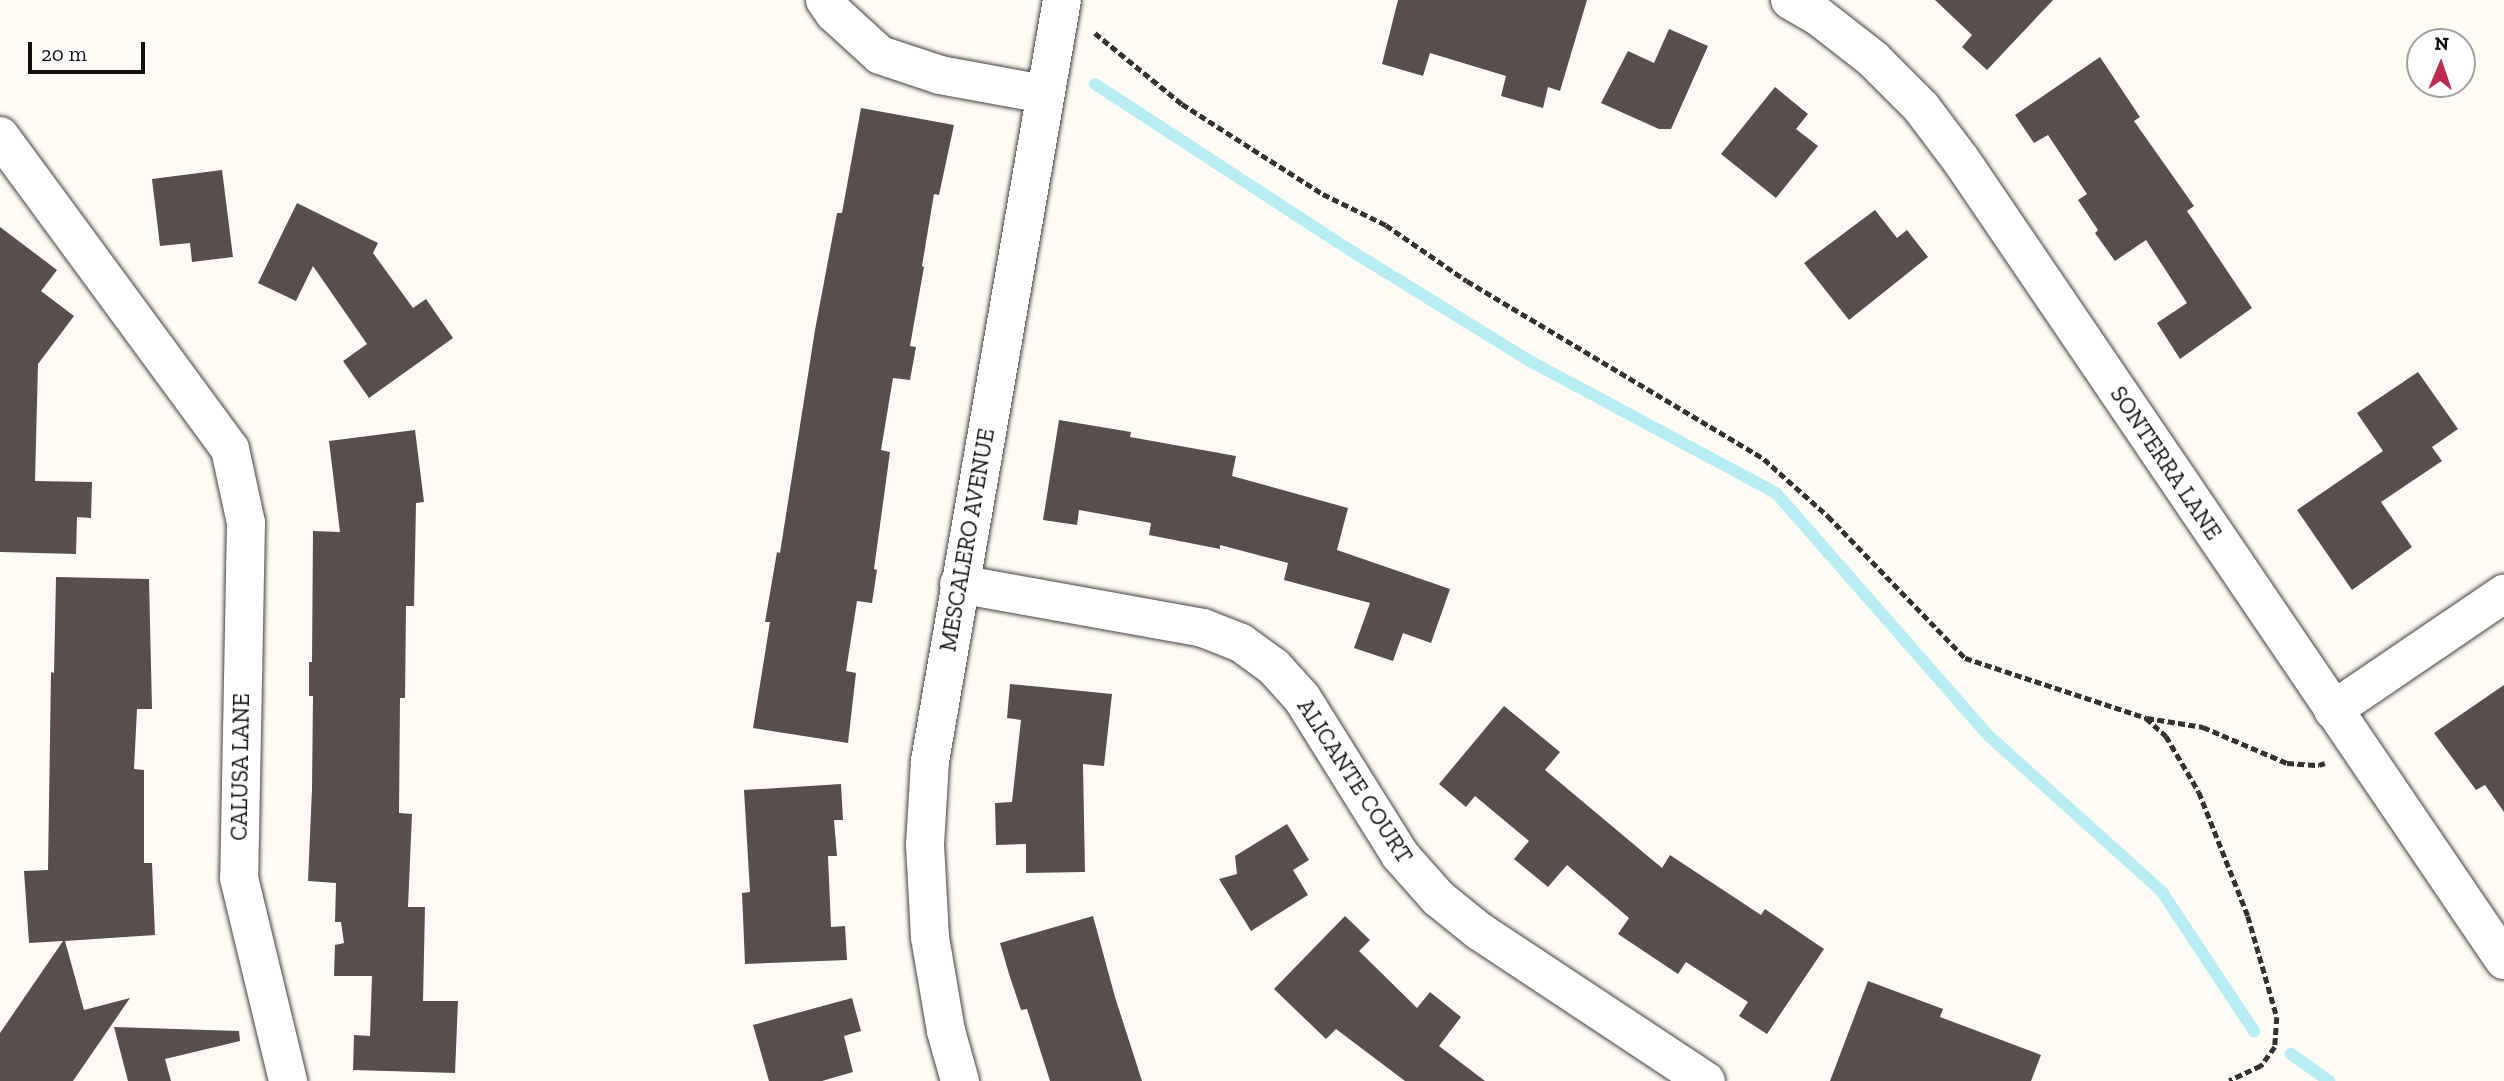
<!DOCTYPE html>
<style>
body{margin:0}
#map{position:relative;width:2504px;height:1081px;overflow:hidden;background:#fffaf3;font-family:"Zilla Slab",serif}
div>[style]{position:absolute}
.stream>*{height:12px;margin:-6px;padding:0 6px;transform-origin:6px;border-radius:6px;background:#b8edf6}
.building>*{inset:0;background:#594e4c}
.path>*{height:4.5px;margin-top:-2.25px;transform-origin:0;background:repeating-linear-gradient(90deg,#323232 0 7px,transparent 0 10.5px)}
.roads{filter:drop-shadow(0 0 2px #434343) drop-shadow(0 0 2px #434343)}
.minor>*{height:38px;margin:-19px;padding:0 19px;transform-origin:19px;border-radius:19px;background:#fff}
span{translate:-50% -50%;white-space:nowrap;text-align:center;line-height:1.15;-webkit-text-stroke:7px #fff;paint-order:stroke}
.street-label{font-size:23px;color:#101010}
.north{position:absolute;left:2406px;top:28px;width:70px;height:70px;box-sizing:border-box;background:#fff;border:2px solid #9f9f9f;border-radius:50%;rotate:2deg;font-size:19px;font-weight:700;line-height:28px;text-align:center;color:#101010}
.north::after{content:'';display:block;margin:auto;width:24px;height:32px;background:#c02852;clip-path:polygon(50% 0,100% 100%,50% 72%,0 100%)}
.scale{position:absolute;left:28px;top:42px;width:117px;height:32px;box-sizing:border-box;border:4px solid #101010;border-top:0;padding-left:9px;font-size:21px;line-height:24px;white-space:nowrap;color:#101010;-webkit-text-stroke:5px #fff;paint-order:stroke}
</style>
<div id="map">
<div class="stream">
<i style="left:1095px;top:84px;width:289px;rotate:33.1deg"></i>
<i style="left:1337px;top:242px;width:225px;rotate:31.7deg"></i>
<i style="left:1528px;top:360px;width:281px;rotate:28.2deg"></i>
<i style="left:1776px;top:493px;width:323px;rotate:48.8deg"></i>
<i style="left:1989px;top:736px;width:233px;rotate:42deg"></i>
<i style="left:2162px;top:892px;width:167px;rotate:56.5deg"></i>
<i style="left:2291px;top:1054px;width:47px;rotate:35.4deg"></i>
</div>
<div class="building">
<i style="clip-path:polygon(1398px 0,1587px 0,1560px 91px,1548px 87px,1543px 108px,1501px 96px,1506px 76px,1430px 53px,1423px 76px,1382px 64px)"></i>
<i style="clip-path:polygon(1935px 0,2053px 0,1987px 70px,1962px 47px,1972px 35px)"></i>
<i style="clip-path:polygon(1669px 29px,1708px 46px,1671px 129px,1659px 129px,1601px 103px,1628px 51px,1654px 63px)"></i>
<i style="clip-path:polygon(2100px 57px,2140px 117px,2134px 121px,2194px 206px,2187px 211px,2252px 308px,2180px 359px,2157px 323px,2187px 303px,2146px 240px,2115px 261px,2095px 233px,2098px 230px,2078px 200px,2087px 194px,2048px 135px,2034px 143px,2015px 115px)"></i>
<i style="clip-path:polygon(1775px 87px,1808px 114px,1796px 129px,1818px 146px,1776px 198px,1721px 154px)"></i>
<i style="clip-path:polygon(861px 108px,954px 125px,939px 195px,934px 194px,922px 266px,924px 267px,910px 346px,916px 347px,910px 380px,893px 378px,881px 450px,890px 452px,874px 569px,877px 570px,872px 603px,857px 601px,846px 671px,856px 673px,848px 743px,753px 728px,770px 622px,765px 622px,777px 552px,780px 553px,815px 330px,837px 213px,842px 213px)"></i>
<i style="clip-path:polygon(222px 170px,233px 257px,192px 262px,190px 243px,160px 246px,152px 179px)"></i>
<i style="clip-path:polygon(297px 203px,378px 243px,373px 253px,413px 308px,426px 299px,453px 338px,369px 398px,343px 361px,367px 344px,313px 266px,296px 301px,258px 283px)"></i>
<i style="clip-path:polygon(1875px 210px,1897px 238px,1907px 230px,1928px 257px,1849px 320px,1804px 263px)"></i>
<i style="clip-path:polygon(0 227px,57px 270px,41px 291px,74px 316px,38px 364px,35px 481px,92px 482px,91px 518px,77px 517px,76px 554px,0 552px)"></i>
<i style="clip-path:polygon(2418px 372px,2458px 429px,2432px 447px,2442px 461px,2381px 502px,2412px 547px,2352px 590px,2297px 510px,2383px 451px,2357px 413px)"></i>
<i style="clip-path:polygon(1059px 420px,1131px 432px,1130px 437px,1236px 456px,1232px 476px,1348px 508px,1337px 550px,1450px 589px,1431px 643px,1403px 633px,1393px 661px,1354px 648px,1370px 603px,1284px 580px,1288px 563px,1220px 545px,1220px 549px,1149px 535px,1151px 523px,1079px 510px,1077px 525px,1043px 520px)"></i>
<i style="clip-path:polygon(415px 430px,424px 502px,416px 503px,414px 606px,406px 606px,405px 698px,400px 698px,399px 813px,412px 814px,408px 907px,425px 907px,423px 1001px,458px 1001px,455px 1073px,353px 1070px,354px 1035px,370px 1036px,372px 976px,334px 976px,335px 945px,344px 943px,341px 922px,335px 922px,336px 883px,308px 881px,312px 789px,313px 696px,309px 696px,309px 662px,312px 662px,313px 531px,340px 532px,329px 441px)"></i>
<i style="clip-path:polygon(56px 577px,149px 579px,152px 709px,137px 709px,134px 769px,144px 770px,144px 863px,152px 863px,155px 935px,65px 941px,84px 1010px,130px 998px,73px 1081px,0 1081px,0 1033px,63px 941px,29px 943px,24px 871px,48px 870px,51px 672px,54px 673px)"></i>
<i style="clip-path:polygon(1010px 684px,1112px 694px,1104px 766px,1083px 764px,1085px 872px,1026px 873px,1026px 844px,996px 845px,995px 803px,1012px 802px,1021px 720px,1007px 718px)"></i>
<i style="clip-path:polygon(2504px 685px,2504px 812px,2485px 785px,2476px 790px,2434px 733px)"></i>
<i style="clip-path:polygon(1504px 706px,1560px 752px,1545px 770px,1662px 868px,1670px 855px,1761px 915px,1765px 909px,1824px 949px,1767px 1034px,1739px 1016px,1748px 1002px,1686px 962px,1678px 974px,1618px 934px,1629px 918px,1567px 865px,1548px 887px,1514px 859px,1529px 841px,1475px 796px,1466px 807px,1439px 784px)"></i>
<i style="clip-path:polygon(841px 784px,843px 820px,834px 820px,837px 856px,828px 856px,831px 927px,845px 926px,847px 960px,745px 964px,742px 893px,750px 892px,744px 790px)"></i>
<i style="clip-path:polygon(1287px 824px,1309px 860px,1293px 870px,1308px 895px,1251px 931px,1219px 879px,1237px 874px,1235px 856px)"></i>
<i style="clip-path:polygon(1093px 916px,1115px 997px,1142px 1081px,1050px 1081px,1027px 1009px,1021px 1010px,1009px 974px,1000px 943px)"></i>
<i style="clip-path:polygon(1345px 916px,1370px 940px,1359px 951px,1417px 1008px,1430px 992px,1461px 1017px,1439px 1046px,1485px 1081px,1405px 1081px,1336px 1029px,1326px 1039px,1274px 989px)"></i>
<i style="clip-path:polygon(1868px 981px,1943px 1009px,1940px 1017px,2041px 1055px,2031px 1081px,1830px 1081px)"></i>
<i style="clip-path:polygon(852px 998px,861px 1031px,844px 1036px,853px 1072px,822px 1081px,769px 1081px,753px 1025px)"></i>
<i style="clip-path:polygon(114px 1027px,239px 1031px,240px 1041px,165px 1059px,171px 1081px,128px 1081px)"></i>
</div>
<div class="path">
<i style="left:1095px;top:33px;width:112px;rotate:39.2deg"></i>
<i style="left:1182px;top:104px;width:167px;rotate:32.6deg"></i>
<i style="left:1323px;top:194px;width:70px;rotate:26.2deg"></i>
<i style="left:1386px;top:225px;width:98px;rotate:34.7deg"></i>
<i style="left:1467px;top:281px;width:346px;rotate:30.9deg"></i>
<i style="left:1764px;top:459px;width:86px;rotate:41.7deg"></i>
<i style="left:1828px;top:516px;width:197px;rotate:46deg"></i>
<i style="left:1965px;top:658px;width:191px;rotate:18.3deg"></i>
<i style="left:2146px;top:718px;width:27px;rotate:42deg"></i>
<i style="left:2166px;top:736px;width:65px;rotate:59.5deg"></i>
<i style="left:2199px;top:792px;width:133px;rotate:68.4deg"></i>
<i style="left:2248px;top:916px;width:105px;rotate:74deg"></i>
<i style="left:2277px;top:1017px;width:30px;rotate:94deg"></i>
<i style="left:2275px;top:1047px;width:24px;rotate:126deg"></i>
<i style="left:2261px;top:1066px;width:35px;rotate:155deg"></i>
<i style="left:2147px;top:718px;width:57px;rotate:9.1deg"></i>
<i style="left:2203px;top:727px;width:91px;rotate:23.2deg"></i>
<i style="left:2287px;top:763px;width:32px;rotate:4deg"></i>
<i style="left:2319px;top:765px;width:6px;rotate:-18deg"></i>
</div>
<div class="roads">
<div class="minor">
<i style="left:825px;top:0;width:16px;rotate:55deg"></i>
<i style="left:834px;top:13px;width:62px;rotate:42.4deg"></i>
<i style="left:880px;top:55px;width:63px;rotate:18.4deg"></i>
<i style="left:940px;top:75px;width:106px;rotate:10.4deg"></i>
<i style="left:1790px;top:0;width:32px;rotate:30deg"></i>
<i style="left:1818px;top:16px;width:70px;rotate:38deg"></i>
<i style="left:1873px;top:59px;width:68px;rotate:45deg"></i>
<i style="left:1921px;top:107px;width:66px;rotate:53deg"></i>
<i style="left:1961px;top:160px;width:967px;rotate:55.83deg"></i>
<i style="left:0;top:136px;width:388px;rotate:53.7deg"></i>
<i style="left:230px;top:449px;width:76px;rotate:77.8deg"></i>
<i style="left:246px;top:523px;width:355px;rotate:91.1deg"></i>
<i style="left:239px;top:878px;width:209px;rotate:76.4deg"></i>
<i style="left:959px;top:584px;width:248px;rotate:10.2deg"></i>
<i style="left:1203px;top:628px;width:41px;rotate:21.5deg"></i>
<i style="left:1241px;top:643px;width:41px;rotate:36deg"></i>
<i style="left:1274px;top:667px;width:42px;rotate:47.9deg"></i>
<i style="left:1302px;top:698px;width:185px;rotate:58deg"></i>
<i style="left:1400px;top:855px;width:57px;rotate:48.5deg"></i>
<i style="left:1438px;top:898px;width:53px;rotate:38.8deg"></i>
<i style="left:1479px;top:931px;width:272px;rotate:33.5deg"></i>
<i style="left:2333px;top:710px;width:207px;rotate:-34.2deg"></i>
<i style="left:960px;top:1081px;width:52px;rotate:-105.6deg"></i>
<i style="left:946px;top:1031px;width:95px;rotate:-99.7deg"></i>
<i style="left:930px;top:937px;width:92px;rotate:-93.1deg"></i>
<i style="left:925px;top:845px;width:84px;rotate:-86.6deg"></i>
<i style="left:930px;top:761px;width:772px;rotate:-80.16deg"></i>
</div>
</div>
<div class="street-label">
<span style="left:2166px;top:463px;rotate:56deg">SONTERRA LANE</span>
<span style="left:967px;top:540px;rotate:-80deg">MESCALERO AVENUE</span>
<span style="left:240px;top:767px;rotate:-89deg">CALUSA LANE</span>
<span style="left:1355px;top:781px;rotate:57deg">ALICANTE COURT</span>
</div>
<div class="north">N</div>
<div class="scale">20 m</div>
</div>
